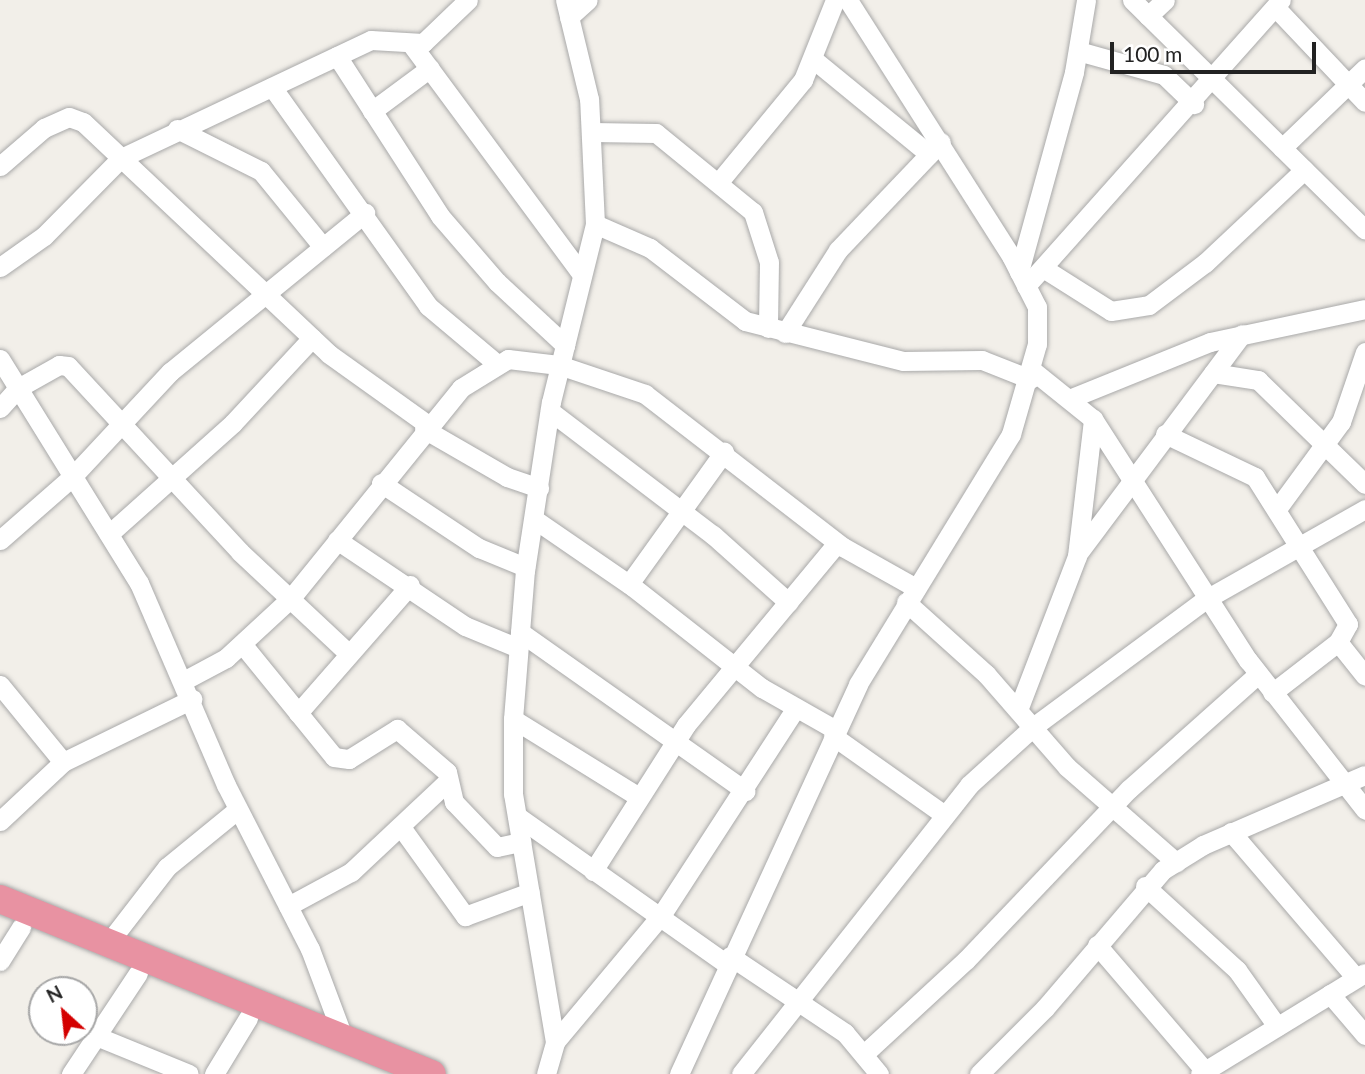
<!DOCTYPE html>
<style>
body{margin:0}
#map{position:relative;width:1365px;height:1074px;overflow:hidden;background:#f2efe9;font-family:Lato,sans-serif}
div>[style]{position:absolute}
.roads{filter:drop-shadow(0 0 2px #a9a9a9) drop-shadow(0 0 2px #a9a9a9)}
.minor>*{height:19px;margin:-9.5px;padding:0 9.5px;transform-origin:9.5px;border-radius:9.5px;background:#fff}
.highway>*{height:28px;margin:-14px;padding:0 14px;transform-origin:14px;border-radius:14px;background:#e892a2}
span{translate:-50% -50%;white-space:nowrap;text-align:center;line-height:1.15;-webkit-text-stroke:7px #fff;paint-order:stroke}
.north{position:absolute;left:28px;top:976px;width:70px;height:70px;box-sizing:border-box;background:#fff;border:2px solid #a7a7a7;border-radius:50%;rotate:333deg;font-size:19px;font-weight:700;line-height:28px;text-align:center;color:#222}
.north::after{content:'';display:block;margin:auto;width:24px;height:32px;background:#d40000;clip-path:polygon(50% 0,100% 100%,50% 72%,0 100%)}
.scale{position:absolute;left:1110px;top:42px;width:206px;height:32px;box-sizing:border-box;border:4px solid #222;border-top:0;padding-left:9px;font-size:21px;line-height:24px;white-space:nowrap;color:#222;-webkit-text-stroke:5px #fff;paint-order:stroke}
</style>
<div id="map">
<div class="roads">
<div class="minor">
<i style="left:1132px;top:0;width:327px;rotate:44.6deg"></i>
<i style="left:1276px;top:8px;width:129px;rotate:46.6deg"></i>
<i style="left:1148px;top:16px;width:23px;rotate:-43deg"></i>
<i style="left:569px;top:17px;width:25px;rotate:-42deg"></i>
<i style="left:412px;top:45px;width:286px;rotate:53.5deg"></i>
<i style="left:1078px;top:51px;width:89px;rotate:15.6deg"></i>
<i style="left:1164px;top:75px;width:42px;rotate:44deg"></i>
<i style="left:337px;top:56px;width:190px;rotate:57.2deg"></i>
<i style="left:440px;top:216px;width:87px;rotate:49.2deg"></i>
<i style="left:497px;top:282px;width:93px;rotate:42.8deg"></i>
<i style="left:813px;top:59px;width:150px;rotate:39.3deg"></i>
<i style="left:272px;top:87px;width:269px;rotate:54.5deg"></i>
<i style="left:428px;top:306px;width:89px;rotate:40deg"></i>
<i style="left:372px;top:111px;width:72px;rotate:-36.6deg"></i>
<i style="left:177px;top:129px;width:94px;rotate:26.6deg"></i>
<i style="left:261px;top:171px;width:98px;rotate:50.8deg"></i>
<i style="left:592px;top:132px;width:64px;rotate:0.9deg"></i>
<i style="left:656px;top:133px;width:125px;rotate:39.2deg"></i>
<i style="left:753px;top:212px;width:52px;rotate:72.3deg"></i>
<i style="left:769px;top:262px;width:66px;rotate:90.9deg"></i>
<i style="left:1282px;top:148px;width:115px;rotate:-43.9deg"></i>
<i style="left:0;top:166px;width:58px;rotate:-40.8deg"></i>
<i style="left:44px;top:128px;width:27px;rotate:-24deg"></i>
<i style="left:69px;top:117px;width:15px;rotate:20deg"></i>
<i style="left:83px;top:122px;width:338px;rotate:43.3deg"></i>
<i style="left:329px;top:354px;width:122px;rotate:35.6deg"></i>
<i style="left:718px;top:183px;width:134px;rotate:-50.5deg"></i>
<i style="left:803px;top:80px;width:86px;rotate:-68.2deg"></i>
<i style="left:595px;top:224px;width:60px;rotate:23.6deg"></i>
<i style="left:650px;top:248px;width:120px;rotate:37.5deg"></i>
<i style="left:745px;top:321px;width:163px;rotate:14.2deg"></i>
<i style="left:903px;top:361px;width:79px;rotate:-0.7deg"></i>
<i style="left:982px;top:360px;width:52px;rotate:21.6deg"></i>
<i style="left:0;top:267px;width:54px;rotate:-35.2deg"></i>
<i style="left:44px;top:236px;width:110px;rotate:-45.4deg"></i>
<i style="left:121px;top:158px;width:276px;rotate:-25.3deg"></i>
<i style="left:371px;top:40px;width:52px;rotate:3.3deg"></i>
<i style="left:423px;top:43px;width:62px;rotate:-43.7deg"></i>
<i style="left:1043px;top:268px;width:80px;rotate:32.3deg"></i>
<i style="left:1111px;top:311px;width:38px;rotate:-9deg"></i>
<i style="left:1149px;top:305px;width:70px;rotate:-36.9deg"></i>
<i style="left:1205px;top:263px;width:136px;rotate:-43.2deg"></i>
<i style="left:1019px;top:272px;width:207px;rotate:-74.6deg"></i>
<i style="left:1074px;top:72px;width:73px;rotate:-80.5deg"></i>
<i style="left:1026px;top:286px;width:383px;rotate:-48.3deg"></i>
<i style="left:785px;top:333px;width:98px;rotate:-57.4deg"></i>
<i style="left:838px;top:250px;width:149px;rotate:-46.4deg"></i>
<i style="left:0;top:359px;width:264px;rotate:58.2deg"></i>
<i style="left:139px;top:583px;width:220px;rotate:66.7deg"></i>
<i style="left:226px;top:785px;width:184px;rotate:62.9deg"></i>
<i style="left:310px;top:949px;width:94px;rotate:69.4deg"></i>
<i style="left:1032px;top:370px;width:78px;rotate:38.8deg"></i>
<i style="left:1093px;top:419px;width:287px;rotate:57.3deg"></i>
<i style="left:1248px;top:660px;width:190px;rotate:52deg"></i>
<i style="left:1213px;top:373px;width:46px;rotate:8.8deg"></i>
<i style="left:1258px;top:380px;width:149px;rotate:44.2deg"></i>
<i style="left:1069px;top:399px;width:152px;rotate:-22deg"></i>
<i style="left:1210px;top:342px;width:158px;rotate:-12deg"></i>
<i style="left:0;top:408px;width:27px;rotate:-48deg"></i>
<i style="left:18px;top:388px;width:47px;rotate:-29.3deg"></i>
<i style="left:59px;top:365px;width:9px;rotate:6deg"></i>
<i style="left:68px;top:366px;width:253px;rotate:47.2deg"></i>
<i style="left:240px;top:552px;width:149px;rotate:43.1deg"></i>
<i style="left:550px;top:411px;width:205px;rotate:37.3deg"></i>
<i style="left:713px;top:535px;width:101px;rotate:41.8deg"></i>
<i style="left:424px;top:429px;width:96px;rotate:30deg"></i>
<i style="left:507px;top:477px;width:34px;rotate:19deg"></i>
<i style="left:1165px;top:434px;width:100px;rotate:25.5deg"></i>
<i style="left:1255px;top:477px;width:174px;rotate:57.7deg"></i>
<i style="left:1348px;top:624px;width:21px;rotate:119deg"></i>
<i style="left:1338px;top:642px;width:83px;rotate:142.3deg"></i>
<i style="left:381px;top:483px;width:118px;rotate:33.6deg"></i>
<i style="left:479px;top:548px;width:50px;rotate:22.4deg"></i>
<i style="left:1277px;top:509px;width:108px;rotate:-53.7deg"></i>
<i style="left:1341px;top:422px;width:74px;rotate:-71.1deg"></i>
<i style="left:534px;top:519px;width:120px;rotate:34.5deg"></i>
<i style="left:633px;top:587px;width:164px;rotate:38.1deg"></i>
<i style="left:762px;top:688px;width:85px;rotate:29.6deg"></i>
<i style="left:109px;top:534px;width:166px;rotate:-41.8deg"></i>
<i style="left:233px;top:423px;width:116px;rotate:-47.1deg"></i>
<i style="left:0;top:540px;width:96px;rotate:-41.2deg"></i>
<i style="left:72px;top:477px;width:144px;rotate:-47deg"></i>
<i style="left:170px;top:372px;width:252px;rotate:-39.2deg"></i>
<i style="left:337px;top:540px;width:154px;rotate:33.9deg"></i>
<i style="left:465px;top:626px;width:57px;rotate:22.5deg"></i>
<i style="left:1079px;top:552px;width:272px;rotate:-53.2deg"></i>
<i style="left:629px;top:584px;width:163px;rotate:-54.3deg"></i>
<i style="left:906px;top:602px;width:108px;rotate:42deg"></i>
<i style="left:986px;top:674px;width:123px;rotate:48.9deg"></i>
<i style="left:1067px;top:767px;width:145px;rotate:41.1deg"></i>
<i style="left:520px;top:632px;width:276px;rotate:35.2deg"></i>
<i style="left:1338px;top:642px;width:43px;rotate:51.5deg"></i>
<i style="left:243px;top:645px;width:144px;rotate:50.9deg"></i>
<i style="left:334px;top:757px;width:15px;rotate:8deg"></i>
<i style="left:349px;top:759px;width:57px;rotate:-32deg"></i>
<i style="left:397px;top:729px;width:66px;rotate:40.7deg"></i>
<i style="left:447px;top:772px;width:31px;rotate:77deg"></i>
<i style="left:454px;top:802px;width:62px;rotate:46.3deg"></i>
<i style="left:497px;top:847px;width:25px;rotate:-12deg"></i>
<i style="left:185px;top:680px;width:47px;rotate:-28.2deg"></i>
<i style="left:226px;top:658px;width:88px;rotate:-42.7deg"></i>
<i style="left:291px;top:598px;width:270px;rotate:-51deg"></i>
<i style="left:461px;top:388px;width:55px;rotate:-31.7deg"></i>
<i style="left:508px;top:359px;width:51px;rotate:6.7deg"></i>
<i style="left:559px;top:365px;width:91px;rotate:18.6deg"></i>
<i style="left:645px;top:394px;width:250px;rotate:37.7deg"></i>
<i style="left:843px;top:547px;width:84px;rotate:29.3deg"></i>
<i style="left:0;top:685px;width:99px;rotate:50.7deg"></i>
<i style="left:1018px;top:710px;width:165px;rotate:-69deg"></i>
<i style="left:1077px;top:556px;width:138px;rotate:-83.3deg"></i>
<i style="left:298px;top:713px;width:170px;rotate:-48.8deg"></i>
<i style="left:513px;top:719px;width:146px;rotate:31.8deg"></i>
<i style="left:833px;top:736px;width:135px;rotate:35.3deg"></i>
<i style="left:517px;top:816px;width:257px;rotate:35.2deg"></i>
<i style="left:0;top:821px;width:86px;rotate:-43.1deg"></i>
<i style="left:63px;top:762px;width:144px;rotate:-26deg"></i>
<i style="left:401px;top:827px;width:110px;rotate:54.3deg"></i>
<i style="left:465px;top:916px;width:69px;rotate:-20.3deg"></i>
<i style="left:1231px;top:832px;width:192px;rotate:49.4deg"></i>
<i style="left:593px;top:871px;width:173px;rotate:-57.5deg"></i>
<i style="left:686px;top:725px;width:236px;rotate:-50.3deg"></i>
<i style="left:1145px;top:886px;width:125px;rotate:42.4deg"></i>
<i style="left:1237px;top:970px;width:69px;rotate:54.5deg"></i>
<i style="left:288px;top:906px;width:72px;rotate:-28.4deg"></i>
<i style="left:351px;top:872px;width:133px;rotate:-43.2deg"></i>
<i style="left:109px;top:942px;width:95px;rotate:-52.3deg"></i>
<i style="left:167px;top:867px;width:90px;rotate:-39.2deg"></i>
<i style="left:1097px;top:945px;width:166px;rotate:49.4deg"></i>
<i style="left:730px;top:956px;width:138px;rotate:33.8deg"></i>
<i style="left:845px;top:1033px;width:53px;rotate:50.3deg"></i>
<i style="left:0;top:961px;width:40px;rotate:-58deg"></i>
<i style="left:1330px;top:994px;width:54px;rotate:49.5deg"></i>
<i style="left:96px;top:1036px;width:100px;rotate:22.2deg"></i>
<i style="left:555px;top:1042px;width:167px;rotate:-50.1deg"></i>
<i style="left:662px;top:914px;width:246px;rotate:-57deg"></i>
<i style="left:864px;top:1054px;width:139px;rotate:-42.7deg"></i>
<i style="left:966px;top:960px;width:236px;rotate:-46.4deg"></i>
<i style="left:1129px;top:789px;width:173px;rotate:-41.7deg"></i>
<i style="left:71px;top:1074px;width:121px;rotate:-56.4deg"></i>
<i style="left:214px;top:1074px;width:66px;rotate:-58.7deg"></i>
<i style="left:546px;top:1074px;width:33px;rotate:-74deg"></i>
<i style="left:555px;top:1042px;width:252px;rotate:-99.6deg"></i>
<i style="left:513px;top:794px;width:75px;rotate:-90deg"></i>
<i style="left:513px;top:719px;width:148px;rotate:-85.4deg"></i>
<i style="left:525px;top:571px;width:171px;rotate:-81.3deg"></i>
<i style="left:551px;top:402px;width:183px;rotate:-76.1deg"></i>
<i style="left:595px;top:224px;width:125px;rotate:-92.7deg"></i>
<i style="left:589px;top:99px;width:102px;rotate:-103.6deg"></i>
<i style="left:679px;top:1074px;width:429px;rotate:-65.3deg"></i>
<i style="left:858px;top:684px;width:293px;rotate:-58.5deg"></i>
<i style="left:1011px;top:434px;width:94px;rotate:-73.9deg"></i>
<i style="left:1037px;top:344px;width:37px;rotate:-90deg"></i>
<i style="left:1037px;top:307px;width:57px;rotate:-117deg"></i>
<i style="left:1011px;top:256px;width:303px;rotate:-122.5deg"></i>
<i style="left:741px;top:1074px;width:368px;rotate:-51.7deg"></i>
<i style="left:969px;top:785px;width:86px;rotate:-42.2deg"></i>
<i style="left:1033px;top:727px;width:215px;rotate:-36.5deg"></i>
<i style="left:1206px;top:599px;width:183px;rotate:-29.5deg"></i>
<i style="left:979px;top:1074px;width:93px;rotate:-45deg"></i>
<i style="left:1045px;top:1008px;width:182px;rotate:-49.5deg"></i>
<i style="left:1163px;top:870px;width:47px;rotate:-32deg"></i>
<i style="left:1203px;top:845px;width:176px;rotate:-23.4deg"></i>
<i style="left:1200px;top:1074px;width:193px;rotate:-31.5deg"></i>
</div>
<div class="highway">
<i style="left:0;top:899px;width:466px;rotate:22.1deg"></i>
</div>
</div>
<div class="north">N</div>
<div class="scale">100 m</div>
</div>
